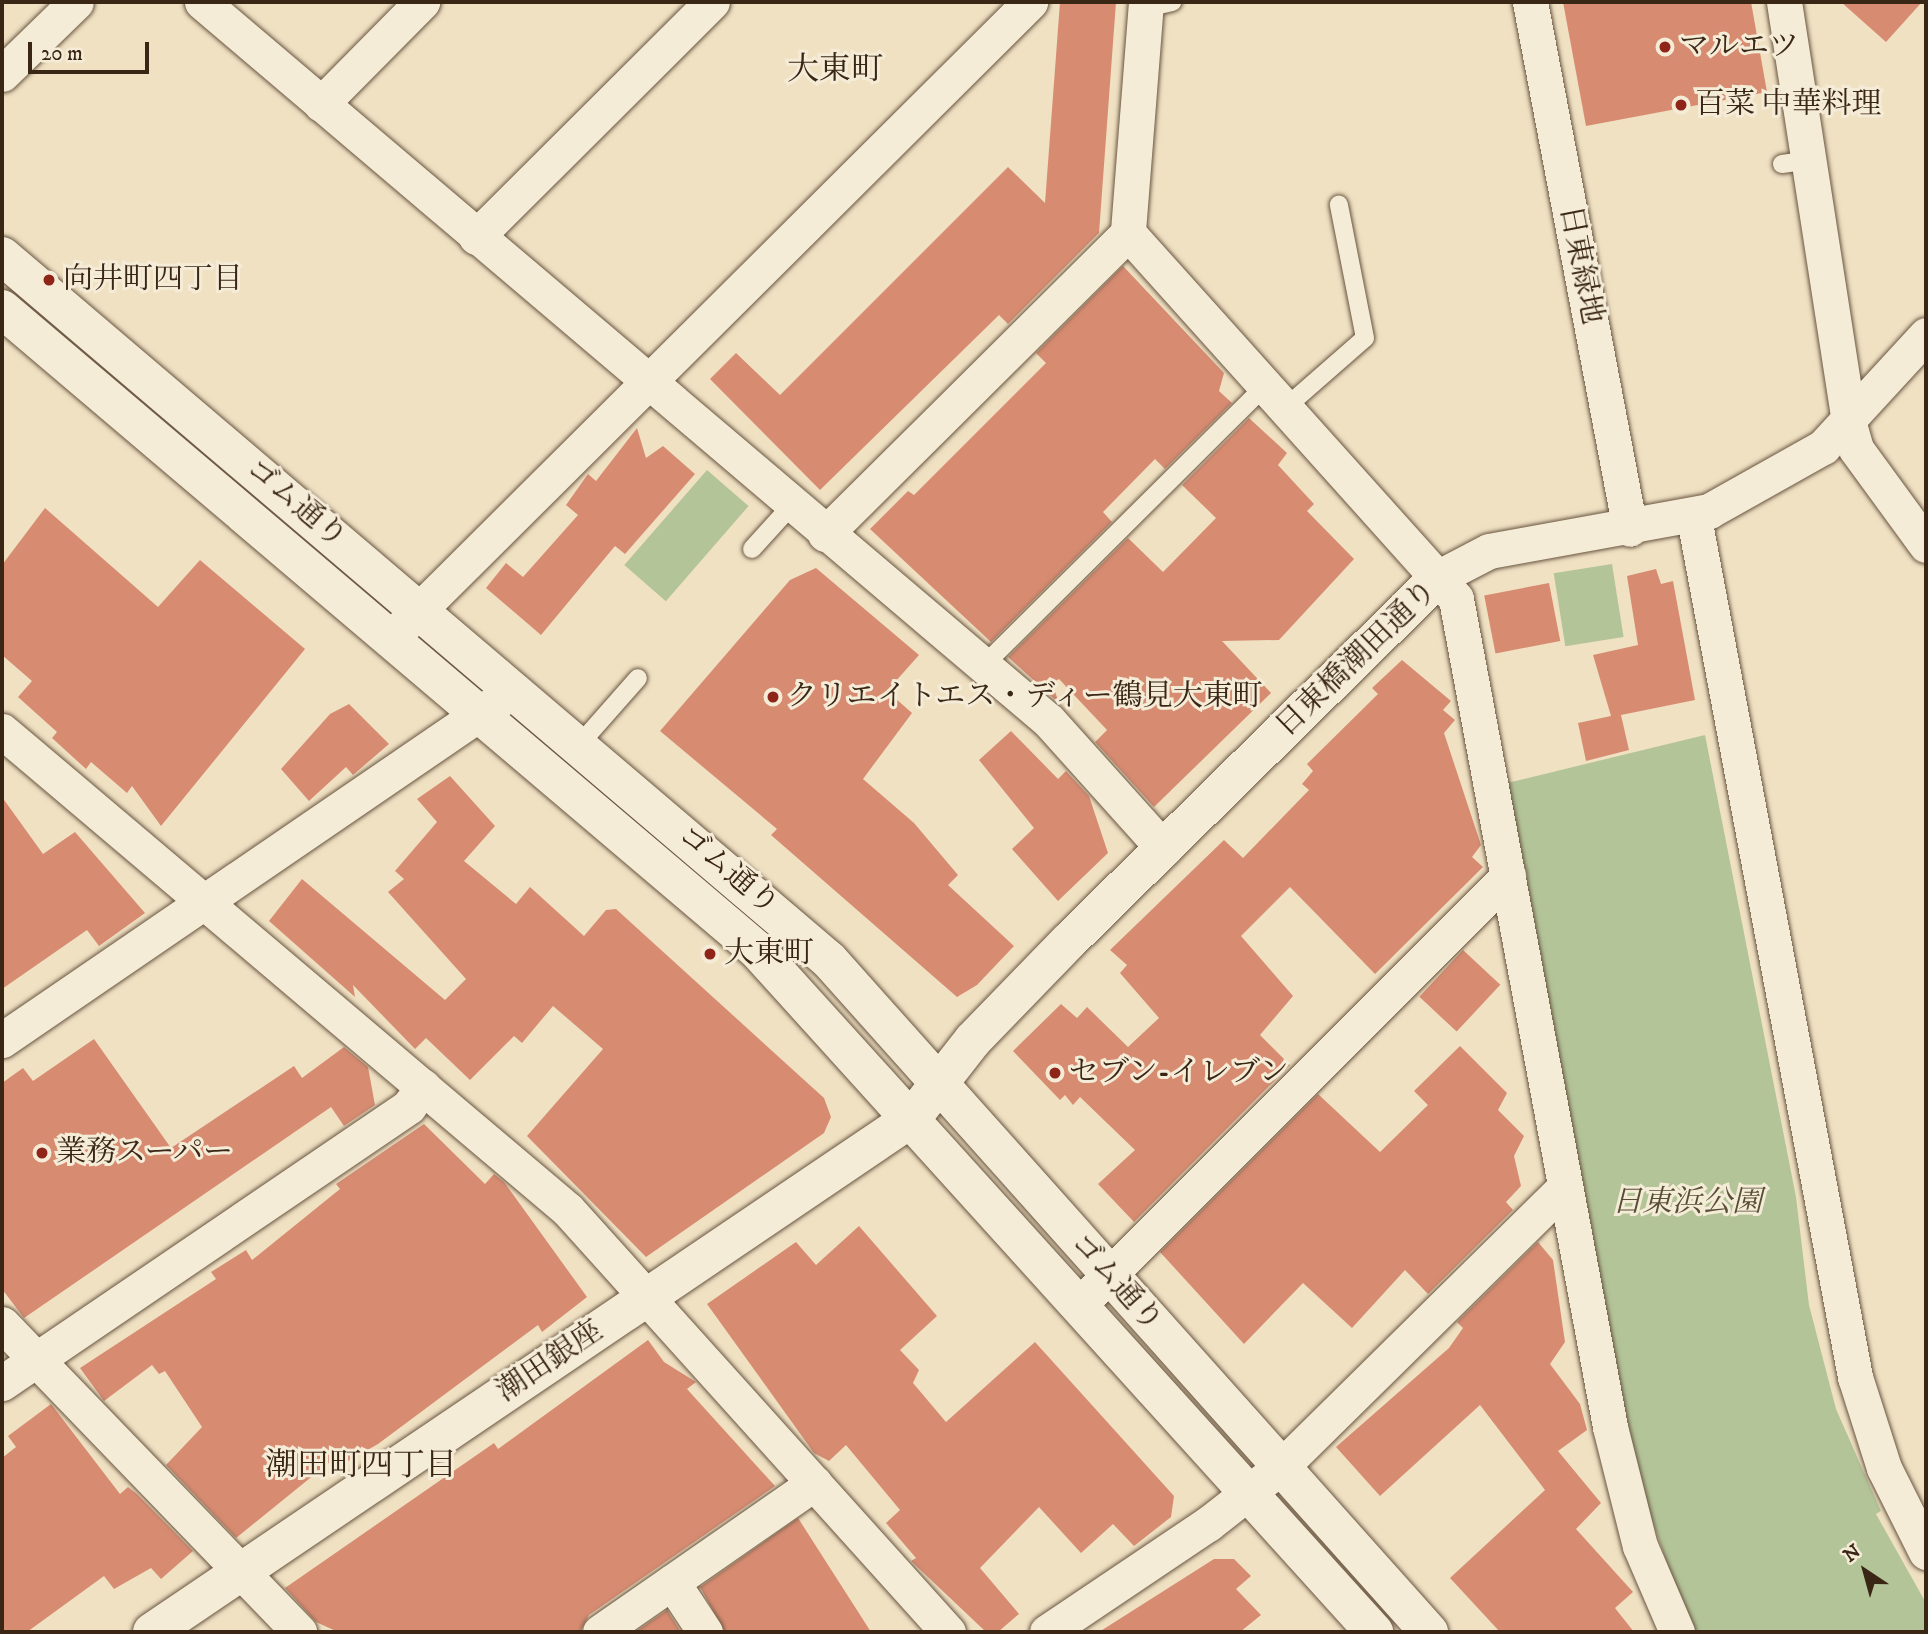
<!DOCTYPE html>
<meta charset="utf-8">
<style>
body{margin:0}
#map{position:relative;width:1928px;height:1634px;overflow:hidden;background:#f0e1c3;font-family:"IM FELL DW Pica","Noto Serif JP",serif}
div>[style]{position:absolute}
.green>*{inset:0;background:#b4c499;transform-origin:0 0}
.building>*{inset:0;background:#d78c72;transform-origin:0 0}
.roads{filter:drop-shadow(0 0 2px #685540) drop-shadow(0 0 2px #685540)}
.lane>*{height:18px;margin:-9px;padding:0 9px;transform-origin:9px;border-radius:9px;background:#f5ecd8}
.street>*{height:35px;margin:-17.5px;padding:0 17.5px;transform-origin:17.5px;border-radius:17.5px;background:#f5ecd8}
.secondary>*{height:38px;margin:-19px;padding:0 19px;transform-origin:19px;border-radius:19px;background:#f5ecd8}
.dots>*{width:19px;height:19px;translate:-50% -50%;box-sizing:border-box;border:4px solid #f5ecd8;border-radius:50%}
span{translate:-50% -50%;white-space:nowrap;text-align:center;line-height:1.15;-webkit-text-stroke:6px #f5ecd8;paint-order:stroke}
.poi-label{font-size:30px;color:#3a2615}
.left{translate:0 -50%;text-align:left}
.street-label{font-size:30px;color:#3a2615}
.park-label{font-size:30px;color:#584e36;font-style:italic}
.neighbourhood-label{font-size:32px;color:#3a2615}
.frame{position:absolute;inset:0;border:4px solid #3a2615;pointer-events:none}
.north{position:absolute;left:1830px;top:1536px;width:70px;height:70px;-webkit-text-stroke:5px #f5ecd8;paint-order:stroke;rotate:324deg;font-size:19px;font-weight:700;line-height:28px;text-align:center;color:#3a2615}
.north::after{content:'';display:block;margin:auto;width:24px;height:32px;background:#3a2615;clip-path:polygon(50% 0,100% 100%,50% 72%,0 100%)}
.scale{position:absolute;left:28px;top:42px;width:121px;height:32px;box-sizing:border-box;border:4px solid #3a2615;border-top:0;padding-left:9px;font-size:21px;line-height:24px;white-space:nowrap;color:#3a2615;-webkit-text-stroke:5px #f5ecd8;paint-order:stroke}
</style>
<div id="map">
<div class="green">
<i style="left:707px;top:470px;width:55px;height:126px;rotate:41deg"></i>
<i style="left:1612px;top:564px;width:74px;height:59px;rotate:81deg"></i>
<i style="clip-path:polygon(1705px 735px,1796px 1197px,1809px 1305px,1836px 1409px,1881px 1511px,1876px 1514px,1926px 1603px,1926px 1632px,1691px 1632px,1617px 1419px,1507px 783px)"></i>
</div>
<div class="building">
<i style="clip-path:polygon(1060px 2px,1116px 2px,1099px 233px,1008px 324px,999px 315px,820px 490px,710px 379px,736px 353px,780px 395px,1008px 167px,1045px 203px)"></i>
<i style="clip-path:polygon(1563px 2px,1751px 2px,1767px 92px,1586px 126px)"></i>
<i style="clip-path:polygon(1841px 2px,1922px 2px,1886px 42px)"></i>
<i style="clip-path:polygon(1123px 266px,1224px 373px,1219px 391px,1232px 403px,1165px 469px,1155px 459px,1103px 512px,1112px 522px,991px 642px,870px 529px,908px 491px,914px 495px,1046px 363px,1036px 353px)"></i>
<i style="clip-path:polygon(1249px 418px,1287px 453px,1278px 465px,1314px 504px,1307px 511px,1354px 559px,1279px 640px,1222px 641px,1271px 693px,1154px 807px,1095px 742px,1107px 730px,1059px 679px,1052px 683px,1059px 703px,1008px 657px,1128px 538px,1163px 572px,1216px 518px,1182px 485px)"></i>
<i style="clip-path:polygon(637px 428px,646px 458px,663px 446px,695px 474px,625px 554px,615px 546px,541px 635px,486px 588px,506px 563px,523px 577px,578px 515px,566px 505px,588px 474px,596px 481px)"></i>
<i style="clip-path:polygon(45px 508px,158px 607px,200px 560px,305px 649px,161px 826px,132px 786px,127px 793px,91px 762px,86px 769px,52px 738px,57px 732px,18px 697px,32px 681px,2px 655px,2px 565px)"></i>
<i style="clip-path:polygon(816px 568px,919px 655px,887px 691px,912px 713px,863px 779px,914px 823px,958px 875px,948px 885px,1014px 946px,977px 985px,957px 997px,771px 835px,777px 829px,660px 731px,790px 580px)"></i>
<i style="clip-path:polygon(1656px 569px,1661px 584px,1673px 581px,1695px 700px,1621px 715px,1629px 750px,1586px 761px,1578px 723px,1611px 716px,1593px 655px,1638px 645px,1627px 576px)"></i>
<i style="left:1549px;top:583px;width:59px;height:66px;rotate:79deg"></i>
<i style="clip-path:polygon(1402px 660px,1451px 701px,1443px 710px,1455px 720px,1444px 733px,1481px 845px,1472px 857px,1483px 867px,1375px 974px,1290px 887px,1241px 936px,1293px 996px,1260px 1035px,1290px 1065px,1134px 1222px,1098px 1184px,1135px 1150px,1080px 1097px,1073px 1105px,1065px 1095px,1060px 1100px,1013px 1051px,1061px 1004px,1077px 1018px,1087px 1007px,1128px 1047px,1159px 1018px,1120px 973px,1127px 965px,1110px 950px,1224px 840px,1243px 858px,1309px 790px,1302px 784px,1313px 771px,1307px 764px,1378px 694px,1372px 688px)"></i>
<i style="clip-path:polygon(349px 704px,389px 744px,353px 775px,346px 767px,309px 801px,281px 769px,330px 714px)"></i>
<i style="clip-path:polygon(1011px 731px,1058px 779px,1066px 771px,1089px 796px,1108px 853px,1058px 901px,1012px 849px,1034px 828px,979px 760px)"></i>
<i style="clip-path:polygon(450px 776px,495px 826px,464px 861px,516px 904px,530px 887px,584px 936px,606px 910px,616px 909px,824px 1098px,831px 1117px,824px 1133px,646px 1257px,527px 1136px,603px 1049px,553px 1006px,522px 1043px,514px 1036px,470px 1080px,426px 1038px,415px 1049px,353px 985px,355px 997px,269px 921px,302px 879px,445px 1000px,466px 979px,388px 892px,404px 879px,395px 871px,437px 822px,417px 799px)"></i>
<i style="clip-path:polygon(2px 797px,43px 854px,75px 832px,145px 913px,99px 946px,87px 930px,2px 989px)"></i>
<i style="left:1463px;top:950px;width:51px;height:64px;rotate:43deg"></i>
<i style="clip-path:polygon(94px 1039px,171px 1148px,294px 1066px,302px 1078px,344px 1047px,368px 1067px,375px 1105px,344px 1126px,331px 1107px,24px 1318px,2px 1289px,2px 1083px,23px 1068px,33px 1081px)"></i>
<i style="clip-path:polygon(1460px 1046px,1507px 1093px,1498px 1110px,1524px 1136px,1514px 1156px,1521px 1186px,1506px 1202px,1513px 1210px,1428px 1294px,1405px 1270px,1352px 1328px,1303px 1283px,1244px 1344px,1160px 1252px,1318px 1094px,1380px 1152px,1428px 1105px,1414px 1091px)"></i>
<i style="clip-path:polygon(424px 1124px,485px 1184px,494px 1174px,504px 1182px,587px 1297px,542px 1332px,538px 1325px,378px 1444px,341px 1465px,336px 1457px,236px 1538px,166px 1465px,202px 1427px,165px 1371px,159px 1374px,152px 1365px,104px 1401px,80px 1368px,216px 1279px,211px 1272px,246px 1250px,252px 1260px,340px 1189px,336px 1184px)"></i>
<i style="clip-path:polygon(859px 1226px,937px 1316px,900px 1350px,919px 1370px,913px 1383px,946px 1422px,1035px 1342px,1174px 1496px,1171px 1517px,1134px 1546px,1113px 1524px,1081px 1553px,1039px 1507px,980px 1568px,1019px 1614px,998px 1632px,986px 1632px,911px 1561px,916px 1558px,886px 1523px,900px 1510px,846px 1445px,829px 1461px,814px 1453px,707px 1304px,796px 1242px,816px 1265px)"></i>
<i style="clip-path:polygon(1538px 1242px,1553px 1260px,1565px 1342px,1550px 1364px,1580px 1404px,1587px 1430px,1558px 1451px,1601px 1503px,1576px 1529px,1633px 1592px,1615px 1608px,1634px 1632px,1500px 1632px,1450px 1578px,1545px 1490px,1480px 1405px,1380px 1496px,1336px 1447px,1449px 1348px,1463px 1328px,1457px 1322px)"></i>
<i style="clip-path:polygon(648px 1340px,664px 1362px,696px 1382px,687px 1389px,775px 1486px,589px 1615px,580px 1632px,338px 1632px,316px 1622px,285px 1588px,494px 1443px,498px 1449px)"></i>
<i style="clip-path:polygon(51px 1404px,120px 1494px,128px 1487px,137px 1494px,193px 1551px,161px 1579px,151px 1568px,114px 1589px,104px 1576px,27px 1632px,2px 1632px,2px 1458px,16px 1447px,8px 1436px)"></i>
<i style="clip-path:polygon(798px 1518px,871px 1632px,725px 1632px,700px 1587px)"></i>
<i style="clip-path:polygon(1214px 1559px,1234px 1559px,1251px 1576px,1236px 1589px,1261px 1615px,1240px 1632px,1099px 1632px)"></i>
<i style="clip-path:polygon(667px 1610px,681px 1632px,635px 1632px)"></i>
</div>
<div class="roads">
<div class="lane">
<i style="left:1146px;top:8px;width:27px;rotate:-13deg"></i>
<i style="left:1782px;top:164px;width:28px;rotate:-8deg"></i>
<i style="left:1285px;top:408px;width:106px;rotate:-41.2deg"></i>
<i style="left:1365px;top:338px;width:136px;rotate:-101.1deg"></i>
<i style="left:752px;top:549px;width:58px;rotate:-47.8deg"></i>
<i style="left:982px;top:667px;width:399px;rotate:-44.8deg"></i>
<i style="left:579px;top:745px;width:89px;rotate:-48.6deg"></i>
</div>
<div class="street">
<i style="left:202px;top:2px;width:1111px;rotate:40.33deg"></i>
<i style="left:1049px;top:721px;width:172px;rotate:48.1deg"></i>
<i style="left:1146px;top:2px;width:232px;rotate:94.5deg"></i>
<i style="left:1128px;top:233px;width:491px;rotate:48.1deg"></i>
<i style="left:1456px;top:599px;width:842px;rotate:79.46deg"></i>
<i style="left:1610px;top:1427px;width:123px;rotate:75.9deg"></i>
<i style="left:1640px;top:1546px;width:94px;rotate:66.7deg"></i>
<i style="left:1530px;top:2px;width:536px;rotate:79.26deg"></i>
<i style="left:1784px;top:2px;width:427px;rotate:81.2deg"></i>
<i style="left:1849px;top:424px;width:26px;rotate:74deg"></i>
<i style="left:1856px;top:449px;width:119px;rotate:53.9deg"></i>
<i style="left:2px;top:74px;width:103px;rotate:-44.2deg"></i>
<i style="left:321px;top:104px;width:144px;rotate:-45.3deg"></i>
<i style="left:476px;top:237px;width:333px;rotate:-44.9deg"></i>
<i style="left:1694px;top:518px;width:874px;rotate:79.38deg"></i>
<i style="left:1855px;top:1377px;width:96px;rotate:72.3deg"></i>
<i style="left:1884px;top:1468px;width:94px;rotate:63.4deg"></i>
<i style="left:825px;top:534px;width:427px;rotate:-44.8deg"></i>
<i style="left:1439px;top:577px;width:56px;rotate:-27.5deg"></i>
<i style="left:1489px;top:551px;width:224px;rotate:-10.3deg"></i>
<i style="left:1709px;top:511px;width:131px;rotate:-29.3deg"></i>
<i style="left:1823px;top:447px;width:152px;rotate:-47.4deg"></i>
<i style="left:398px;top:631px;width:892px;rotate:-44.86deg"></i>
<i style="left:2px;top:731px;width:741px;rotate:40.24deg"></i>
<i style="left:568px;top:1210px;width:568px;rotate:48deg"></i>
<i style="left:2px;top:1040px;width:620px;rotate:-34.36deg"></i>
<i style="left:1079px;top:1305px;width:607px;rotate:-45deg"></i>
<i style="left:2px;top:1324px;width:428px;rotate:46deg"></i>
<i style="left:2px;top:1383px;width:492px;rotate:-34.2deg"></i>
<i style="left:409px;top:1106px;width:24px;rotate:-54deg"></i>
<i style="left:672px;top:1582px;width:60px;rotate:56.6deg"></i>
<i style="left:600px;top:1632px;width:261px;rotate:-34.8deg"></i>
<i style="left:1047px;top:1632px;width:194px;rotate:-33.9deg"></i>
<i style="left:1208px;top:1524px;width:94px;rotate:-38.1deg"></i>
<i style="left:1282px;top:1466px;width:395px;rotate:-44.6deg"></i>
</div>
<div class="secondary">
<i style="left:2px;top:256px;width:1086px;rotate:40.41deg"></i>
<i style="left:829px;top:960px;width:901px;rotate:48.24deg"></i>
<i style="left:2px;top:309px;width:990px;rotate:40.33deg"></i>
<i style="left:757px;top:950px;width:920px;rotate:47.86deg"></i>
<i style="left:152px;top:1632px;width:917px;rotate:-34.07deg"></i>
<i style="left:912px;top:1118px;width:99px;rotate:-52deg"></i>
<i style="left:973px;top:1040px;width:138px;rotate:-45.9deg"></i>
<i style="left:1069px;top:941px;width:519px;rotate:-44.53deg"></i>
</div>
</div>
<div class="dots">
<i style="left:1665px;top:47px;background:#8f2418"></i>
<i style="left:1681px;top:105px;background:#8f2418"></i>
<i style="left:49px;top:280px;background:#8f2418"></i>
<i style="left:773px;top:697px;background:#8f2418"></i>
<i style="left:710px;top:954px;background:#8f2418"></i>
<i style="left:1055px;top:1073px;background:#8f2418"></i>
<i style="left:42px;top:1153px;background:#8f2418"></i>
</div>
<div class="poi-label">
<span class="left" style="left:1679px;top:47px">マルエツ</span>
<span class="left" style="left:1695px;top:105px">百菜 中華料理</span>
<span class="left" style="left:63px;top:280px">向井町四丁目</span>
<span class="left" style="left:787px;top:697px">クリエイトエス・ディー鶴見大東町</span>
<span class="left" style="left:724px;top:954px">大東町</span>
<span class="left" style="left:1069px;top:1073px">セブン-イレブン</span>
<span class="left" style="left:56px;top:1153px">業務スーパー</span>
</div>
<div class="street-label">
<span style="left:1580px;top:265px;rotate:79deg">日東緑地</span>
<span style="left:296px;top:504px;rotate:40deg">ゴム通り</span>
<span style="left:1357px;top:659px;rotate:-44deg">日東橋潮田通り</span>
<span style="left:728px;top:871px;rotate:40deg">ゴム通り</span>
<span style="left:1116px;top:1283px;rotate:48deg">ゴム通り</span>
<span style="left:550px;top:1362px;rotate:-34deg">潮田銀座</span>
</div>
<div class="park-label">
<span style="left:1687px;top:1203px">日東浜公園</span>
</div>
<div class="neighbourhood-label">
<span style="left:835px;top:70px">大東町</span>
<span style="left:361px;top:1466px">潮田町四丁目</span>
</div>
<div class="frame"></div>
<div class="north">N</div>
<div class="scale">20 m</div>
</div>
